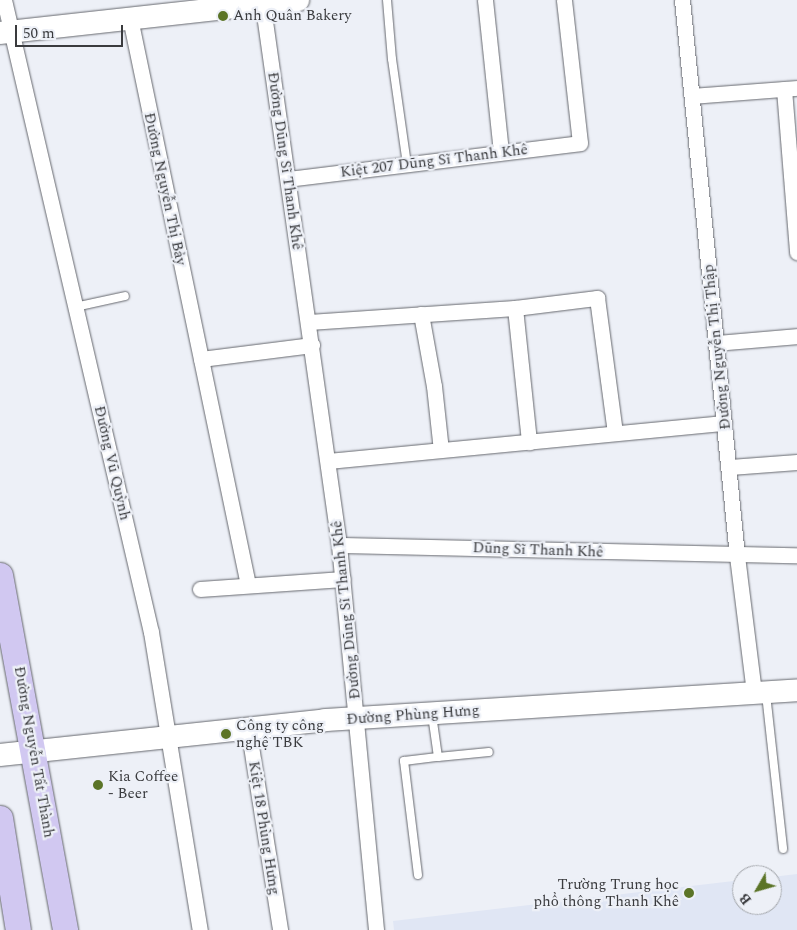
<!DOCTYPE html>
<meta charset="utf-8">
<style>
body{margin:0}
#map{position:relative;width:797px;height:930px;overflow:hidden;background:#edf0f7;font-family:Spectral,serif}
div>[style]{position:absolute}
.built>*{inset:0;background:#e0e6f4}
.roads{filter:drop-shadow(0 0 1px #66686e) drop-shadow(0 0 1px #66686e)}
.lane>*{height:8px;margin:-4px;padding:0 4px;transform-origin:4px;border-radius:4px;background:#fff}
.street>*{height:15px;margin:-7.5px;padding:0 7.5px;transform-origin:7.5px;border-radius:7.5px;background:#fff}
.secondary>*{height:22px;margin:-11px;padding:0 11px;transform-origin:11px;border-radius:11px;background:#fff}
.primary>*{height:25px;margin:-12.5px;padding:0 12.5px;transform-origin:12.5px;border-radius:12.5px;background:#d1c8f1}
.dots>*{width:14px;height:14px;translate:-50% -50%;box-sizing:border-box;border:2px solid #edf0f7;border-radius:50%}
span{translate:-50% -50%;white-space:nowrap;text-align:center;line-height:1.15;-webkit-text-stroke:4.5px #edf0f7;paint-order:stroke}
.poi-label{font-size:15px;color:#3a3b3e}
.left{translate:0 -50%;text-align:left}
.right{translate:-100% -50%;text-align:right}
.street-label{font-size:15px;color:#3a3b3e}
.north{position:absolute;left:732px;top:865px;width:50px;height:50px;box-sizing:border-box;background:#edf0f7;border:1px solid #a5a8ad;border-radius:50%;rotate:232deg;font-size:14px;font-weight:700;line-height:20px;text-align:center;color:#3a3b3e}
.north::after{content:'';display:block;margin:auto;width:18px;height:22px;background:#5b7427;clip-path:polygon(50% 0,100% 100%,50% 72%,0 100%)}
.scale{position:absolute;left:15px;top:25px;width:108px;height:22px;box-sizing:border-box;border:2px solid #3a3b3e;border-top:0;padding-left:6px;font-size:15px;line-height:18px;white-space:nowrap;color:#3a3b3e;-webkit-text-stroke:4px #edf0f7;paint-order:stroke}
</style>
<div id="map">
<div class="built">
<i style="clip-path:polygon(797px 874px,797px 930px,394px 930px,393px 921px,742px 880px,742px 905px,772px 905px,772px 877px)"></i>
</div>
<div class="roads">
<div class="lane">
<i style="left:387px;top:0;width:59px;rotate:85.2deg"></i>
<i style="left:392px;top:59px;width:106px;rotate:81.9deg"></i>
<i style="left:75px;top:307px;width:51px;rotate:-12.4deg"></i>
<i style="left:766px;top:694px;width:156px;rotate:83.7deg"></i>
<i style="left:438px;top:757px;width:51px;rotate:-5.6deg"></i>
<i style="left:418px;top:875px;width:115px;rotate:-97deg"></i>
<i style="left:404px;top:761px;width:34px;rotate:-7deg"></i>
<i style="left:438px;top:757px;width:42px;rotate:-98.1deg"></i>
</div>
<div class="street">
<i style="left:4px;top:0;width:649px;rotate:76.91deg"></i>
<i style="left:151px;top:632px;width:302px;rotate:80.7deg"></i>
<i style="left:262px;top:0;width:550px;rotate:81.96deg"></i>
<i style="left:339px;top:545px;width:387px;rotate:84.5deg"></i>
<i style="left:485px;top:0;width:153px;rotate:84deg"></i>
<i style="left:682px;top:0;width:559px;rotate:84.35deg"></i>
<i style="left:737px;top:556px;width:138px;rotate:82.9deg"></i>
<i style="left:130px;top:18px;width:579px;rotate:78.24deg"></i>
<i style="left:784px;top:89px;width:164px;rotate:85.4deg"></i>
<i style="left:692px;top:96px;width:105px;rotate:-4.4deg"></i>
<i style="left:288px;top:179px;width:294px;rotate:-7deg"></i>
<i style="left:580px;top:143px;width:144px;rotate:-96.4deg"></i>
<i style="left:515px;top:308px;width:135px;rotate:84deg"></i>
<i style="left:421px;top:314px;width:73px;rotate:79.8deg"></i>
<i style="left:434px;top:386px;width:64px;rotate:83.8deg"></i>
<i style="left:309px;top:322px;width:206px;rotate:-3.9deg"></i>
<i style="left:515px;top:308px;width:83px;rotate:-7deg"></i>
<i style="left:597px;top:298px;width:136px;rotate:82.4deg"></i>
<i style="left:716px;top:343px;width:81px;rotate:-4.9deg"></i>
<i style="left:201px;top:359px;width:112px;rotate:-7.2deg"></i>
<i style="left:328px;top:461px;width:398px;rotate:-5.5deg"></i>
<i style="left:730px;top:467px;width:67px;rotate:-4.3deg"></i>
<i style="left:339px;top:545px;width:458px;rotate:1.3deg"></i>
<i style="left:200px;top:589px;width:143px;rotate:-4deg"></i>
<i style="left:248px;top:727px;width:206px;rotate:81deg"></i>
</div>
<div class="secondary">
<i style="left:0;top:33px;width:300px;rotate:-6.3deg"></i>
<i style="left:0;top:755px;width:327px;rotate:-6.1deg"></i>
<i style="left:325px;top:720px;width:473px;rotate:-3.6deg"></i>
</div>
<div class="primary">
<i style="left:0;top:575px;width:361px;rotate:79.6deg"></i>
<i style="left:0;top:818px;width:113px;rotate:80.9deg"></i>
</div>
</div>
<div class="dots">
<i style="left:223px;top:16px;background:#5b7427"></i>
<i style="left:226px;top:734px;background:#5b7427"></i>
<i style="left:98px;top:785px;background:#5b7427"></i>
<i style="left:689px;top:893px;background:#5b7427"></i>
</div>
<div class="poi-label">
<span class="left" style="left:233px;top:16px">Anh Quân Bakery</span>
<span class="left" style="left:236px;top:734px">Công ty công<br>nghệ TBK</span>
<span class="left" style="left:108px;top:785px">Kia Coffee<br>- Beer</span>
<span class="right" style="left:679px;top:893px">Trường Trung học<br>phổ thông Thanh Khê</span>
</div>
<div class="street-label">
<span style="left:285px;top:161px;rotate:82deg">Đường Dũng Sĩ Thanh Khê</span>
<span style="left:434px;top:161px;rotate:-7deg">Kiệt 207 Dũng Sĩ Thanh Khê</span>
<span style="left:165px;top:189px;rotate:78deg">Đường Nguyễn Thị Bảy</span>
<span style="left:717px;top:347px;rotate:-96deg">Đường Nguyễn Thị Thập</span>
<span style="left:112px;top:463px;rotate:77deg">Đường Vũ Quỳnh</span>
<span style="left:538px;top:550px;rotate:2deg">Dũng Sĩ Thanh Khê</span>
<span style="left:346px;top:610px;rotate:-96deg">Đường Dũng Sĩ Thanh Khê</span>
<span style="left:413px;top:715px;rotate:-4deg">Đường Phùng Hưng</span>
<span style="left:34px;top:752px;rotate:80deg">Đường Nguyễn Tất Thành</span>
<span style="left:264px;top:828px;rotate:81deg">Kiệt 18 Phùng Hưng</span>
</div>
<div class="north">B</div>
<div class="scale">50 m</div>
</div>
